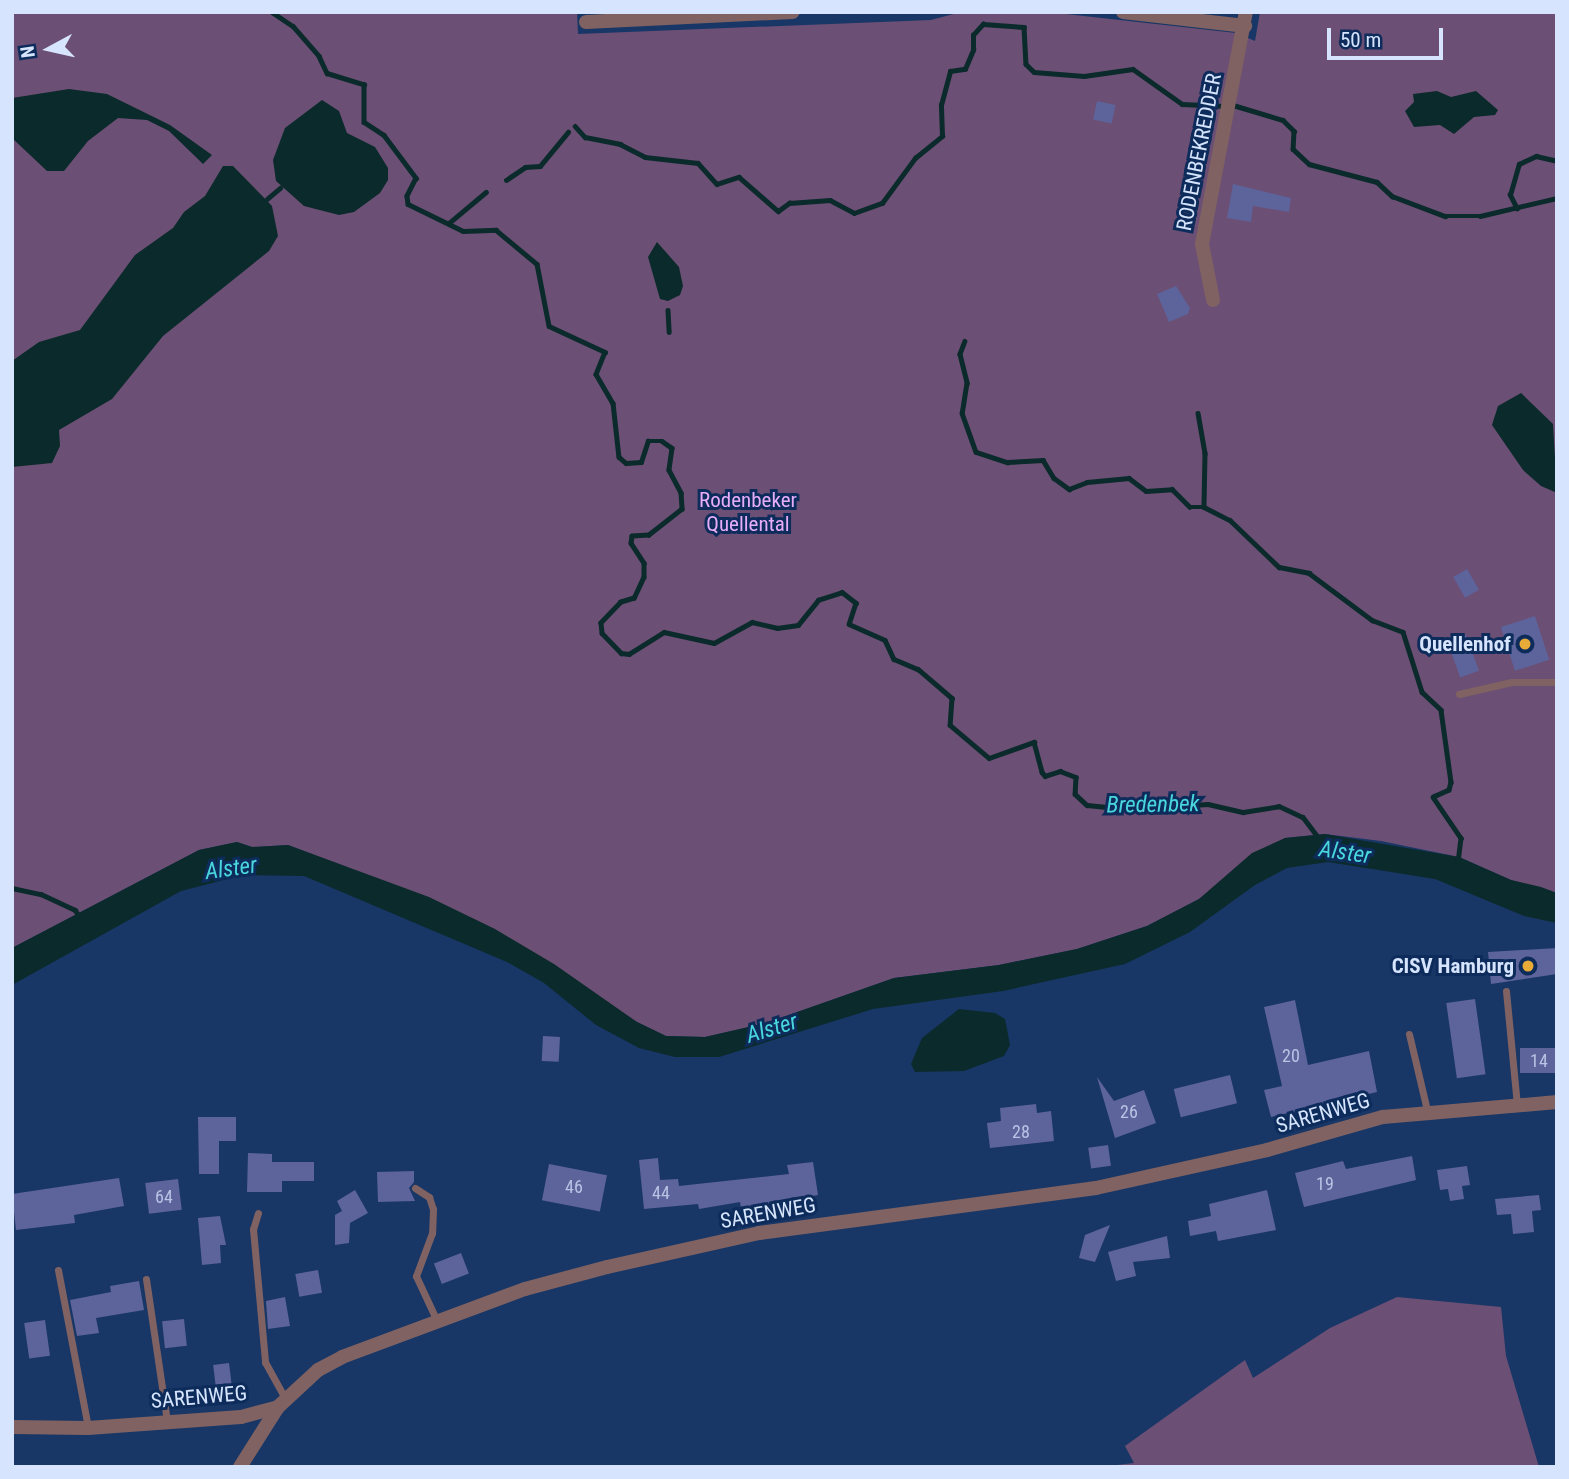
<!DOCTYPE html>
<style>
body{margin:0}
#map{position:relative;width:1569px;height:1479px;overflow:hidden;background:#183766;font-family:"Roboto Condensed",sans-serif}
div>[style]{position:absolute}
.green>*{inset:0;background:#6c4f74}
.water>*{inset:0;background:#0b2a2b}
.stream>*{height:4.5px;margin:-2.25px;padding:0 2.25px;transform-origin:2.25px;border-radius:2.25px;background:#0b2a2b}
.building>*{inset:0;background:#5d639b;transform-origin:0 0}
.service>*{height:7px;margin:-3.5px;padding:0 3.5px;transform-origin:3.5px;border-radius:3.5px;background:#816262}
.minor>*{height:14px;margin:-7px;padding:0 7px;transform-origin:7px;border-radius:7px;background:#816262}
.dots>*{width:19px;height:19px;translate:-50% -50%;box-sizing:border-box;border:4px solid #0d2c5b;border-radius:50%}
span{translate:-50% -50%;white-space:nowrap;text-align:center;line-height:1.15;-webkit-text-stroke:6px #0d2c5b;paint-order:stroke}
.number-label{font-size:18px;color:#b8c4e4}
.number-label span{-webkit-text-stroke-width:0}
.street-label{font-size:21px;color:#d6e5fd}
.park-label{font-size:21px;color:#e7adf8}
.poi-label{font-size:21px;color:#d6e5fd;font-weight:700}
.right{translate:-100% -50%;text-align:right}
.water-label{font-size:23px;color:#49d7dd;font-style:italic}
.frame{position:absolute;inset:0;border:14px solid #d6e5fd;pointer-events:none}
.north{position:absolute;left:14px;top:14px;width:70px;height:70px;-webkit-text-stroke:5px #0d2c5b;paint-order:stroke;rotate:262deg;font-size:19px;font-weight:700;line-height:28px;text-align:center;color:#d6e5fd}
.north::after{content:'';display:block;margin:auto;width:24px;height:32px;background:#d6e5fd;clip-path:polygon(50% 0,100% 100%,50% 72%,0 100%)}
.scale{position:absolute;left:1327px;top:28px;width:116px;height:32px;box-sizing:border-box;border:4px solid #d6e5fd;border-top:0;padding-left:9px;font-size:21px;line-height:24px;white-space:nowrap;color:#d6e5fd;-webkit-text-stroke:5px #0d2c5b;paint-order:stroke}
</style>
<div id="map">
<div class="green">
<i style="clip-path:polygon(12px 12px,577px 12px,578px 34px,931px 20px,961px 12px,1048px 12px,1236px 33px,1255px 41px,1260px 12px,1557px 12px,1557px 893px,1511px 880px,1459px 857px,1381px 841px,1325px 834px,1285px 838px,1199px 899px,1147px 926px,1077px 949px,999px 965px,894px 978px,766px 1023px,705px 1037px,666px 1036px,637px 1022px,597px 997px,346px 867px,288px 845px,252px 847px,237px 842px,199px 850px,12px 948px)"></i>
<i style="clip-path:polygon(1397px 1297px,1501px 1307px,1506px 1356px,1539px 1467px,1100px 1467px,1134px 1463px,1125px 1446px,1245px 1360px,1253px 1378px,1330px 1328px)"></i>
</div>
<div class="water">
<i style="clip-path:polygon(69px 89px,107px 94px,170px 125px,212px 155px,203px 164px,169px 131px,147px 120px,118px 118px,88px 141px,64px 171px,47px 171px,12px 138px,12px 98px)"></i>
<i style="clip-path:polygon(1437px 91px,1451px 97px,1476px 91px,1498px 110px,1495px 115px,1474px 117px,1454px 134px,1440px 125px,1414px 127px,1405px 111px,1414px 102px,1413px 94px)"></i>
<i style="clip-path:polygon(322px 100px,339px 111px,347px 133px,375px 147px,388px 168px,388px 180px,380px 193px,354px 212px,339px 215px,304px 206px,276px 181px,273px 160px,285px 128px)"></i>
<i style="clip-path:polygon(223px 166px,233px 166px,272px 206px,278px 236px,269px 251px,163px 336px,112px 399px,59px 430px,60px 446px,52px 463px,12px 467px,12px 361px,39px 342px,80px 330px,135px 255px,173px 228px,184px 212px,205px 196px)"></i>
<i style="clip-path:polygon(657px 242px,679px 267px,683px 286px,680px 295px,668px 301px,660px 299px,648px 257px)"></i>
<i style="clip-path:polygon(1521px 393px,1553px 424px,1557px 493px,1541px 486px,1523px 470px,1492px 425px,1498px 406px)"></i>
<i style="clip-path:polygon(1325px 834px,1459px 857px,1511px 880px,1541px 887px,1557px 893px,1557px 923px,1524px 916px,1435px 879px,1328px 862px,1287px 868px,1255px 885px,1190px 932px,1125px 964px,1003px 991px,873px 1009px,719px 1057px,675px 1057px,639px 1048px,596px 1025px,544px 983px,507px 962px,304px 876px,243px 875px,181px 891px,12px 985px,12px 948px,199px 850px,237px 842px,252px 847px,288px 845px,429px 897px,495px 929px,554px 964px,637px 1022px,666px 1036px,705px 1037px,766px 1023px,894px 978px,999px 965px,1077px 949px,1147px 926px,1199px 899px,1252px 853px,1285px 838px)"></i>
<i style="clip-path:polygon(959px 1009px,995px 1013px,1005px 1019px,1010px 1045px,1004px 1056px,964px 1071px,915px 1072px,911px 1064px,922px 1038px)"></i>
</div>
<div class="stream">
<i style="left:272px;top:12px;width:25px;rotate:34deg"></i>
<i style="left:293px;top:26px;width:40px;rotate:49deg"></i>
<i style="left:319px;top:56px;width:19px;rotate:65deg"></i>
<i style="left:327px;top:73px;width:39px;rotate:17deg"></i>
<i style="left:364px;top:84px;width:38px;rotate:90deg"></i>
<i style="left:364px;top:122px;width:24px;rotate:33deg"></i>
<i style="left:384px;top:135px;width:54px;rotate:53.3deg"></i>
<i style="left:416px;top:178px;width:20px;rotate:117deg"></i>
<i style="left:407px;top:196px;width:8px;rotate:83deg"></i>
<i style="left:408px;top:204px;width:61px;rotate:26.1deg"></i>
<i style="left:463px;top:231px;width:33px;rotate:-2deg"></i>
<i style="left:496px;top:230px;width:53px;rotate:39.7deg"></i>
<i style="left:537px;top:264px;width:63px;rotate:79deg"></i>
<i style="left:549px;top:326px;width:62px;rotate:24.9deg"></i>
<i style="left:605px;top:352px;width:24px;rotate:112deg"></i>
<i style="left:596px;top:374px;width:34px;rotate:60deg"></i>
<i style="left:613px;top:403px;width:54px;rotate:83.7deg"></i>
<i style="left:619px;top:457px;width:9px;rotate:41deg"></i>
<i style="left:626px;top:463px;width:15px;rotate:-4deg"></i>
<i style="left:641px;top:462px;width:22px;rotate:-72deg"></i>
<i style="left:648px;top:441px;width:14px"></i>
<i style="left:662px;top:441px;width:12px;rotate:35deg"></i>
<i style="left:672px;top:448px;width:22px;rotate:98deg"></i>
<i style="left:669px;top:470px;width:26px;rotate:62deg"></i>
<i style="left:681px;top:493px;width:16px;rotate:86deg"></i>
<i style="left:682px;top:509px;width:42px;rotate:141.8deg"></i>
<i style="left:649px;top:535px;width:17px;rotate:177deg"></i>
<i style="left:632px;top:536px;width:7px;rotate:98deg"></i>
<i style="left:631px;top:543px;width:24px;rotate:57deg"></i>
<i style="left:644px;top:563px;width:14px;rotate:90deg"></i>
<i style="left:644px;top:577px;width:23px;rotate:115deg"></i>
<i style="left:634px;top:598px;width:14px;rotate:163deg"></i>
<i style="left:621px;top:602px;width:29px;rotate:134deg"></i>
<i style="left:601px;top:623px;width:10px;rotate:84deg"></i>
<i style="left:602px;top:633px;width:28px;rotate:46deg"></i>
<i style="left:621px;top:653px;width:8px;rotate:7deg"></i>
<i style="left:629px;top:654px;width:41px;rotate:-32.2deg"></i>
<i style="left:664px;top:632px;width:51px;rotate:12.4deg"></i>
<i style="left:714px;top:643px;width:43px;rotate:-28.9deg"></i>
<i style="left:752px;top:622px;width:26px;rotate:13deg"></i>
<i style="left:777px;top:628px;width:21px;rotate:-8deg"></i>
<i style="left:798px;top:625px;width:32px;rotate:-51deg"></i>
<i style="left:818px;top:600px;width:25px;rotate:-18deg"></i>
<i style="left:842px;top:592px;width:18px;rotate:38deg"></i>
<i style="left:856px;top:603px;width:22px;rotate:108deg"></i>
<i style="left:849px;top:624px;width:39px;rotate:24deg"></i>
<i style="left:885px;top:640px;width:21px;rotate:65deg"></i>
<i style="left:894px;top:659px;width:26px;rotate:23deg"></i>
<i style="left:918px;top:669px;width:45px;rotate:40.5deg"></i>
<i style="left:952px;top:698px;width:27px;rotate:94deg"></i>
<i style="left:950px;top:725px;width:51px;rotate:40.2deg"></i>
<i style="left:989px;top:758px;width:48px;rotate:-19.6deg"></i>
<i style="left:1034px;top:742px;width:31px;rotate:75deg"></i>
<i style="left:1042px;top:772px;width:5px;rotate:53deg"></i>
<i style="left:1045px;top:776px;width:16px;rotate:-18deg"></i>
<i style="left:1060px;top:771px;width:17px;rotate:21deg"></i>
<i style="left:1076px;top:777px;width:17px;rotate:93deg"></i>
<i style="left:1075px;top:794px;width:16px;rotate:43deg"></i>
<i style="left:1087px;top:805px;width:40px;rotate:5.7deg"></i>
<i style="left:1127px;top:809px;width:81px;rotate:-3.5deg"></i>
<i style="left:1208px;top:804px;width:36px;rotate:13deg"></i>
<i style="left:1243px;top:812px;width:36px;rotate:-9deg"></i>
<i style="left:1279px;top:806px;width:26px;rotate:25deg"></i>
<i style="left:1303px;top:817px;width:26px;rotate:53deg"></i>
<i style="left:1233px;top:105px;width:52px;rotate:16.7deg"></i>
<i style="left:1283px;top:120px;width:16px;rotate:45deg"></i>
<i style="left:1294px;top:131px;width:18px;rotate:93deg"></i>
<i style="left:1293px;top:149px;width:22px;rotate:43deg"></i>
<i style="left:1309px;top:164px;width:70px;rotate:14.8deg"></i>
<i style="left:1377px;top:182px;width:21px;rotate:43deg"></i>
<i style="left:1392px;top:196px;width:57px;rotate:20.7deg"></i>
<i style="left:1445px;top:216px;width:35px"></i>
<i style="left:1480px;top:216px;width:79px;rotate:-13.2deg"></i>
<i style="left:575px;top:126px;width:15px;rotate:48deg"></i>
<i style="left:585px;top:137px;width:36px;rotate:11deg"></i>
<i style="left:620px;top:144px;width:28px;rotate:27deg"></i>
<i style="left:645px;top:157px;width:53px;rotate:6.5deg"></i>
<i style="left:698px;top:163px;width:28px;rotate:48deg"></i>
<i style="left:717px;top:184px;width:23px;rotate:-18deg"></i>
<i style="left:739px;top:177px;width:52px;rotate:41.1deg"></i>
<i style="left:778px;top:211px;width:14px;rotate:-36deg"></i>
<i style="left:789px;top:203px;width:41px;rotate:-4.2deg"></i>
<i style="left:830px;top:200px;width:27px;rotate:28deg"></i>
<i style="left:854px;top:213px;width:30px;rotate:-20deg"></i>
<i style="left:882px;top:203px;width:56px;rotate:-53.7deg"></i>
<i style="left:915px;top:158px;width:35px;rotate:-39deg"></i>
<i style="left:942px;top:136px;width:31px;rotate:-92deg"></i>
<i style="left:941px;top:105px;width:35px;rotate:-75deg"></i>
<i style="left:950px;top:71px;width:15px;rotate:-8deg"></i>
<i style="left:965px;top:69px;width:21px;rotate:-67deg"></i>
<i style="left:973px;top:50px;width:15px;rotate:-90deg"></i>
<i style="left:973px;top:35px;width:15px;rotate:-48deg"></i>
<i style="left:983px;top:24px;width:41px;rotate:4.2deg"></i>
<i style="left:1024px;top:27px;width:37px;rotate:87deg"></i>
<i style="left:1026px;top:64px;width:11px;rotate:45deg"></i>
<i style="left:1034px;top:72px;width:50px;rotate:4.6deg"></i>
<i style="left:1084px;top:76px;width:49px;rotate:-8.1deg"></i>
<i style="left:1133px;top:69px;width:60px;rotate:35.5deg"></i>
<i style="left:1182px;top:104px;width:42px;rotate:2.7deg"></i>
<i style="left:506px;top:180px;width:23px;rotate:-34deg"></i>
<i style="left:525px;top:167px;width:15px;rotate:-4deg"></i>
<i style="left:540px;top:166px;width:44px;rotate:-50.5deg"></i>
<i style="left:267px;top:199px;width:17px;rotate:-40deg"></i>
<i style="left:1517px;top:209px;width:16px;rotate:-117deg"></i>
<i style="left:1510px;top:195px;width:32px;rotate:-74deg"></i>
<i style="left:1519px;top:164px;width:19px;rotate:-25deg"></i>
<i style="left:1536px;top:156px;width:22px;rotate:13deg"></i>
<i style="left:449px;top:223px;width:48px;rotate:-40deg"></i>
<i style="left:668px;top:310px;width:22px;rotate:87deg"></i>
<i style="left:965px;top:341px;width:14px;rotate:111deg"></i>
<i style="left:960px;top:354px;width:30px;rotate:76deg"></i>
<i style="left:967px;top:383px;width:30px;rotate:99deg"></i>
<i style="left:962px;top:413px;width:41px;rotate:70.3deg"></i>
<i style="left:976px;top:452px;width:33px;rotate:18deg"></i>
<i style="left:1007px;top:462px;width:36px;rotate:-3deg"></i>
<i style="left:1043px;top:460px;width:21px;rotate:59deg"></i>
<i style="left:1054px;top:478px;width:19px;rotate:36deg"></i>
<i style="left:1069px;top:489px;width:19px;rotate:-21deg"></i>
<i style="left:1087px;top:482px;width:42px;rotate:-5.4deg"></i>
<i style="left:1129px;top:478px;width:21px;rotate:37deg"></i>
<i style="left:1146px;top:491px;width:26px;rotate:-4deg"></i>
<i style="left:1172px;top:489px;width:25px;rotate:45deg"></i>
<i style="left:1190px;top:507px;width:14px"></i>
<i style="left:1204px;top:507px;width:29px;rotate:27deg"></i>
<i style="left:1230px;top:520px;width:68px;rotate:43.8deg"></i>
<i style="left:1279px;top:567px;width:31px;rotate:11deg"></i>
<i style="left:1309px;top:573px;width:79px;rotate:36.7deg"></i>
<i style="left:1372px;top:620px;width:33px;rotate:21deg"></i>
<i style="left:1403px;top:632px;width:63px;rotate:72.4deg"></i>
<i style="left:1422px;top:692px;width:26px;rotate:43deg"></i>
<i style="left:1441px;top:710px;width:73px;rotate:82.1deg"></i>
<i style="left:1451px;top:782px;width:8px;rotate:104deg"></i>
<i style="left:1449px;top:790px;width:17px;rotate:156deg"></i>
<i style="left:1433px;top:797px;width:50px;rotate:55.7deg"></i>
<i style="left:1461px;top:838px;width:24px;rotate:97deg"></i>
<i style="left:1198px;top:413px;width:41px;rotate:80.1deg"></i>
<i style="left:1205px;top:453px;width:54px;rotate:91.1deg"></i>
<i style="left:12px;top:888px;width:30px;rotate:12deg"></i>
<i style="left:41px;top:894px;width:38px;rotate:25deg"></i>
<i style="left:75px;top:910px;width:9px;rotate:54deg"></i>
</div>
<div class="building">
<i style="left:1097px;top:101px;width:19px;height:19px;rotate:12deg"></i>
<i style="clip-path:polygon(1233px 184px,1291px 198px,1289px 212px,1253px 206px,1251px 222px,1227px 218px)"></i>
<i style="clip-path:polygon(1176px 286px,1190px 308px,1188px 314px,1169px 322px,1157px 294px)"></i>
<i style="left:1467px;top:569px;width:24px;height:16px;rotate:60deg"></i>
<i style="left:1535px;top:616px;width:46px;height:36px;rotate:72deg"></i>
<i style="left:1466px;top:635px;width:38px;height:20px;rotate:70deg"></i>
<i style="clip-path:polygon(1557px 948px,1557px 974px,1491px 984px,1488px 952px)"></i>
<i style="left:1475px;top:999px;width:76px;height:29px;rotate:82deg"></i>
<i style="clip-path:polygon(1295px 1000px,1308px 1065px,1369px 1051px,1377px 1092px,1271px 1117px,1264px 1090px,1282px 1086px,1264px 1007px)"></i>
<i style="left:543px;top:1036px;width:17px;height:25px;rotate:3deg"></i>
<i style="left:1557px;top:1048px;width:25px;height:37px;rotate:90deg"></i>
<i style="left:1230px;top:1075px;width:29px;height:58px;rotate:76deg"></i>
<i style="clip-path:polygon(1097px 1077px,1114px 1101px,1144px 1090px,1156px 1123px,1115px 1138px)"></i>
<i style="clip-path:polygon(1036px 1104px,1037px 1113px,1051px 1111px,1054px 1141px,990px 1148px,987px 1123px,1001px 1121px,1000px 1108px)"></i>
<i style="clip-path:polygon(198px 1117px,236px 1117px,236px 1141px,219px 1141px,219px 1174px,199px 1174px)"></i>
<i style="left:1108px;top:1145px;width:21px;height:20px;rotate:82deg"></i>
<i style="clip-path:polygon(248px 1153px,272px 1154px,272px 1162px,314px 1162px,314px 1181px,282px 1181px,282px 1192px,247px 1192px)"></i>
<i style="clip-path:polygon(1412px 1156px,1416px 1180px,1304px 1207px,1295px 1173px,1343px 1161px,1346px 1169px)"></i>
<i style="clip-path:polygon(658px 1158px,660px 1180px,678px 1179px,679px 1186px,789px 1174px,787px 1165px,813px 1162px,818px 1195px,807px 1197px,808px 1204px,786px 1207px,785px 1202px,741px 1208px,740px 1202px,699px 1209px,698px 1204px,644px 1209px,639px 1160px)"></i>
<i style="left:549px;top:1164px;width:59px;height:37px;rotate:11deg"></i>
<i style="clip-path:polygon(1467px 1166px,1470px 1185px,1462px 1186px,1464px 1199px,1450px 1201px,1448px 1189px,1440px 1190px,1437px 1170px)"></i>
<i style="clip-path:polygon(414px 1171px,414px 1182px,409px 1188px,415px 1201px,378px 1202px,377px 1172px)"></i>
<i style="clip-path:polygon(119px 1178px,124px 1206px,74px 1215px,75px 1223px,16px 1230px,12px 1194px)"></i>
<i style="left:178px;top:1179px;width:31px;height:33px;rotate:83deg"></i>
<i style="clip-path:polygon(355px 1190px,368px 1213px,350px 1223px,349px 1243px,335px 1245px,335px 1215px,342px 1211px,337px 1201px)"></i>
<i style="clip-path:polygon(1267px 1190px,1276px 1230px,1218px 1241px,1216px 1231px,1190px 1236px,1188px 1221px,1211px 1216px,1209px 1204px)"></i>
<i style="clip-path:polygon(1539px 1195px,1541px 1210px,1532px 1211px,1534px 1232px,1513px 1234px,1511px 1214px,1497px 1215px,1495px 1199px)"></i>
<i style="clip-path:polygon(220px 1216px,226px 1245px,220px 1245px,221px 1263px,202px 1265px,198px 1218px)"></i>
<i style="clip-path:polygon(1110px 1225px,1095px 1262px,1079px 1258px,1085px 1235px)"></i>
<i style="clip-path:polygon(1167px 1236px,1170px 1258px,1133px 1262px,1136px 1276px,1116px 1281px,1108px 1252px)"></i>
<i style="left:461px;top:1253px;width:22px;height:29px;rotate:69deg"></i>
<i style="left:318px;top:1270px;width:23px;height:23px;rotate:80deg"></i>
<i style="clip-path:polygon(139px 1281px,144px 1310px,96px 1318px,99px 1333px,77px 1336px,70px 1300px,111px 1292px,110px 1286px)"></i>
<i style="clip-path:polygon(285px 1297px,290px 1326px,268px 1329px,266px 1301px)"></i>
<i style="left:184px;top:1319px;width:27px;height:22px;rotate:84deg"></i>
<i style="left:45px;top:1320px;width:36px;height:21px;rotate:82deg"></i>
<i style="left:229px;top:1363px;width:23px;height:16px;rotate:83deg"></i>
</div>
<div class="service">
<i style="left:1459px;top:694px;width:54px;rotate:-12.8deg"></i>
<i style="left:1512px;top:682px;width:45px"></i>
<i style="left:1506px;top:991px;width:115px;rotate:84.5deg"></i>
<i style="left:1409px;top:1034px;width:78px;rotate:76.7deg"></i>
<i style="left:415px;top:1188px;width:17px;rotate:33deg"></i>
<i style="left:429px;top:1197px;width:13px;rotate:72deg"></i>
<i style="left:433px;top:1209px;width:24px;rotate:92deg"></i>
<i style="left:432px;top:1233px;width:46px;rotate:110.4deg"></i>
<i style="left:416px;top:1276px;width:50px;rotate:65deg"></i>
<i style="left:258px;top:1213px;width:17px;rotate:107deg"></i>
<i style="left:253px;top:1229px;width:134px;rotate:84.8deg"></i>
<i style="left:265px;top:1362px;width:43px;rotate:61.1deg"></i>
<i style="left:58px;top:1270px;width:161px;rotate:79.2deg"></i>
<i style="left:146px;top:1279px;width:144px;rotate:81.6deg"></i>
</div>
<div class="minor">
<i style="left:1123px;top:12px;width:123px;rotate:6.5deg"></i>
<i style="left:586px;top:22px;width:207px;rotate:-2.8deg"></i>
<i style="left:1213px;top:300px;width:57px;rotate:-101.1deg"></i>
<i style="left:1202px;top:244px;width:236px;rotate:-79.3deg"></i>
<i style="left:12px;top:1427px;width:76px;rotate:0.8deg"></i>
<i style="left:88px;top:1428px;width:153px;rotate:-4.1deg"></i>
<i style="left:241px;top:1417px;width:38px;rotate:-15deg"></i>
<i style="left:278px;top:1407px;width:54px;rotate:-42.8deg"></i>
<i style="left:318px;top:1370px;width:27px;rotate:-28deg"></i>
<i style="left:342px;top:1357px;width:195px;rotate:-20.4deg"></i>
<i style="left:525px;top:1289px;width:85px;rotate:-15deg"></i>
<i style="left:607px;top:1267px;width:156px;rotate:-12.6deg"></i>
<i style="left:759px;top:1233px;width:340px;rotate:-7.6deg"></i>
<i style="left:1096px;top:1188px;width:175px;rotate:-12.5deg"></i>
<i style="left:1267px;top:1150px;width:121px;rotate:-15.9deg"></i>
<i style="left:1383px;top:1117px;width:175px;rotate:-4.9deg"></i>
<i style="left:240px;top:1467px;width:71px;rotate:-57.7deg"></i>
</div>
<div class="dots">
<i style="left:1525px;top:644px;background:#e8ab37"></i>
<i style="left:1528px;top:966px;background:#e8ab37"></i>
</div>
<div class="number-label">
<span style="left:1291px;top:1056px">20</span>
<span style="left:1539px;top:1061px">14</span>
<span style="left:1129px;top:1112px">26</span>
<span style="left:1021px;top:1132px">28</span>
<span style="left:1325px;top:1184px">19</span>
<span style="left:574px;top:1187px">46</span>
<span style="left:661px;top:1193px">44</span>
<span style="left:164px;top:1197px">64</span>
</div>
<div class="street-label">
<span style="left:1199px;top:152px;rotate:-79deg">RODENBEKREDDER</span>
<span style="left:1323px;top:1113px;rotate:-16deg">SARENWEG</span>
<span style="left:768px;top:1213px;rotate:-10deg">SARENWEG</span>
<span style="left:199px;top:1397px;rotate:-5deg">SARENWEG</span>
</div>
<div class="park-label">
<span style="left:748px;top:512px">Rodenbeker<br>Quellental</span>
</div>
<div class="poi-label">
<span class="right" style="left:1511px;top:644px">Quellenhof</span>
<span class="right" style="left:1514px;top:966px">CISV Hamburg</span>
</div>
<div class="water-label">
<span style="left:1153px;top:805px;rotate:-1deg">Bredenbek</span>
<span style="left:1345px;top:853px;rotate:8deg">Alster</span>
<span style="left:231px;top:869px;rotate:-8deg">Alster</span>
<span style="left:772px;top:1029px;rotate:-17deg">Alster</span>
</div>
<div class="frame"></div>
<div class="north">N</div>
<div class="scale">50 m</div>
</div>
